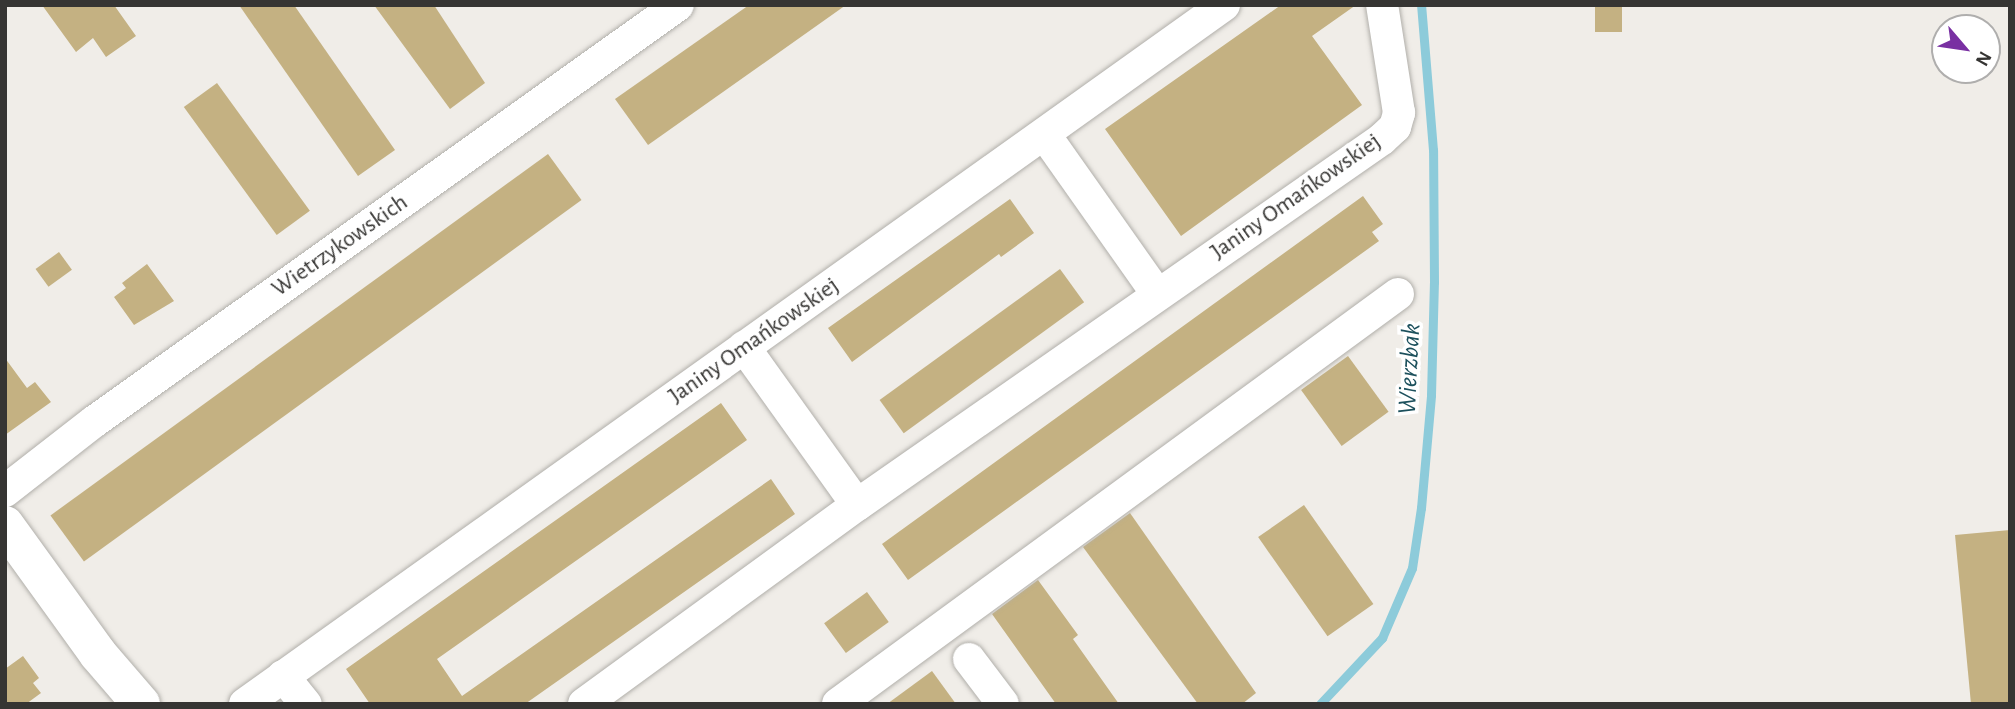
<!DOCTYPE html>
<meta charset="utf-8">
<style>
body{margin:0}
#map{position:relative;width:2015px;height:709px;overflow:hidden;background:#f0ede8;font-family:"Alegreya Sans",sans-serif}
div>[style]{position:absolute}
.stream>*{height:9px;margin:-4.5px;padding:0 4.5px;transform-origin:4.5px;border-radius:4.5px;background:#8dcbda}
.building>*{inset:0;background:#c4b182;transform-origin:0 0}
.roads{filter:drop-shadow(0 0 2px #b1afaa) drop-shadow(0 0 2px #b1afaa)}
.street>*{height:32px;margin:-16px;padding:0 16px;transform-origin:16px;border-radius:16px;background:#fff}
.secondary>*{height:38px;margin:-19px;padding:0 19px;transform-origin:19px;border-radius:19px;background:#fff}
span{translate:-50% -50%;white-space:nowrap;text-align:center;line-height:1.15;-webkit-text-stroke:7px #fff;paint-order:stroke}
.street-label{font-size:24px;color:#363533}
.water-label{font-size:26px;color:#1c505c;font-style:italic}
.frame{position:absolute;inset:0;border:7px solid #363533;pointer-events:none}
.north{position:absolute;left:1931px;top:14px;width:70px;height:70px;box-sizing:border-box;background:#fff;border:2px solid #afaead;border-radius:50%;rotate:119deg;font-size:19px;font-weight:700;line-height:28px;text-align:center;color:#363533}
.north::after{content:'';display:block;margin:auto;width:24px;height:32px;background:#7930a2;clip-path:polygon(50% 0,100% 100%,50% 72%,0 100%)}
</style>
<div id="map">
<div class="stream">
<i style="left:1320px;top:704px;width:91px;rotate:-46.8deg"></i>
<i style="left:1382px;top:638px;width:76px;rotate:-66.8deg"></i>
<i style="left:1412px;top:568px;width:61px;rotate:-81.5deg"></i>
<i style="left:1421px;top:508px;width:113px;rotate:-84.9deg"></i>
<i style="left:1431px;top:395px;width:113px;rotate:-88.5deg"></i>
<i style="left:1434px;top:282px;width:132px;rotate:-90.4deg"></i>
<i style="left:1433px;top:150px;width:145px;rotate:-94.7deg"></i>
</div>
<div class="building">
<i style="clip-path:polygon(42px 5px,114px 5px,136px 36px,106px 57px,93px 38px,76px 52px)"></i>
<i style="clip-path:polygon(239px 5px,294px 5px,395px 150px,358px 176px)"></i>
<i style="clip-path:polygon(374px 5px,434px 5px,485px 83px,450px 109px)"></i>
<i style="clip-path:polygon(749px 5px,846px 5px,648px 145px,615px 99px)"></i>
<i style="clip-path:polygon(1281px 5px,1356px 5px,1312px 36px,1362px 105px,1181px 236px,1105px 129px)"></i>
<i style="left:1595px;top:5px;width:27px;height:27px"></i>
<i style="left:217px;top:83px;width:158px;height:41px;rotate:54deg"></i>
<i style="left:548px;top:154px;width:57px;height:615px;rotate:54deg"></i>
<i style="clip-path:polygon(1363px 196px,1383px 224px,1372px 232px,1379px 241px,908px 580px,882px 544px)"></i>
<i style="clip-path:polygon(1010px 199px,1034px 233px,1001px 257px,999px 254px,852px 362px,828px 328px)"></i>
<i style="left:59px;top:252px;width:22px;height:29px;rotate:54deg"></i>
<i style="clip-path:polygon(147px 264px,174px 301px,134px 325px,114px 297px,126px 288px,122px 283px)"></i>
<i style="left:1060px;top:269px;width:41px;height:223px;rotate:54deg"></i>
<i style="left:1348px;top:356px;width:69px;height:58px;rotate:54deg"></i>
<i style="clip-path:polygon(5px 358px,27px 388px,35px 382px,51px 402px,5px 435px)"></i>
<i style="clip-path:polygon(721px 403px,747px 440px,437px 659px,462px 696px,771px 479px,795px 514px,525px 704px,370px 704px,346px 669px)"></i>
<i style="left:1304px;top:505px;width:121px;height:56px;rotate:55deg"></i>
<i style="clip-path:polygon(1130px 513px,1256px 693px,1242px 704px,1198px 704px,1083px 547px)"></i>
<i style="clip-path:polygon(2010px 530px,2010px 704px,1971px 704px,1955px 535px)"></i>
<i style="clip-path:polygon(1038px 580px,1078px 635px,1073px 639px,1119px 704px,1056px 704px,992px 614px)"></i>
<i style="left:867px;top:592px;width:37px;height:53px;rotate:54deg"></i>
<i style="clip-path:polygon(23px 656px,39px 678px,33px 683px,41px 693px,26px 704px,5px 704px,5px 669px)"></i>
<i style="clip-path:polygon(932px 671px,956px 704px,887px 704px)"></i>
</div>
<div class="roads">
<div class="street">
<i style="left:1045px;top:135px;width:194px;rotate:54.8deg"></i>
<i style="left:744px;top:347px;width:194px;rotate:54.4deg"></i>
<i style="left:5px;top:491px;width:114px;rotate:-37.9deg"></i>
<i style="left:95px;top:421px;width:716px;rotate:-35.51deg"></i>
<i style="left:969px;top:659px;width:56px;rotate:52.9deg"></i>
<i style="left:283px;top:676px;width:36px;rotate:51deg"></i>
<i style="left:245px;top:704px;width:1203px;rotate:-35.53deg"></i>
<i style="left:584px;top:704px;width:338px;rotate:-36.1deg"></i>
<i style="left:857px;top:505px;width:640px;rotate:-34.88deg"></i>
<i style="left:1382px;top:139px;width:18px;rotate:-43deg"></i>
<i style="left:1395px;top:127px;width:15px;rotate:-74deg"></i>
<i style="left:1399px;top:113px;width:109px;rotate:-98.9deg"></i>
<i style="left:838px;top:704px;width:694px;rotate:-36.21deg"></i>
</div>
<div class="secondary">
<i style="left:5px;top:525px;width:159px;rotate:54.2deg"></i>
<i style="left:98px;top:654px;width:66px;rotate:49.3deg"></i>
</div>
</div>
<div class="street-label">
<span style="left:1296px;top:197px;rotate:-35deg">Janiny Omańkowskiej</span>
<span style="left:340px;top:246px;rotate:-35deg">Wietrzykowskich</span>
<span style="left:754px;top:341px;rotate:-35deg">Janiny Omańkowskiej</span>
</div>
<div class="water-label">
<span style="left:1410px;top:369px;rotate:-87deg">Wierzbak</span>
</div>
<div class="frame"></div>
<div class="north">N</div>
</div>
